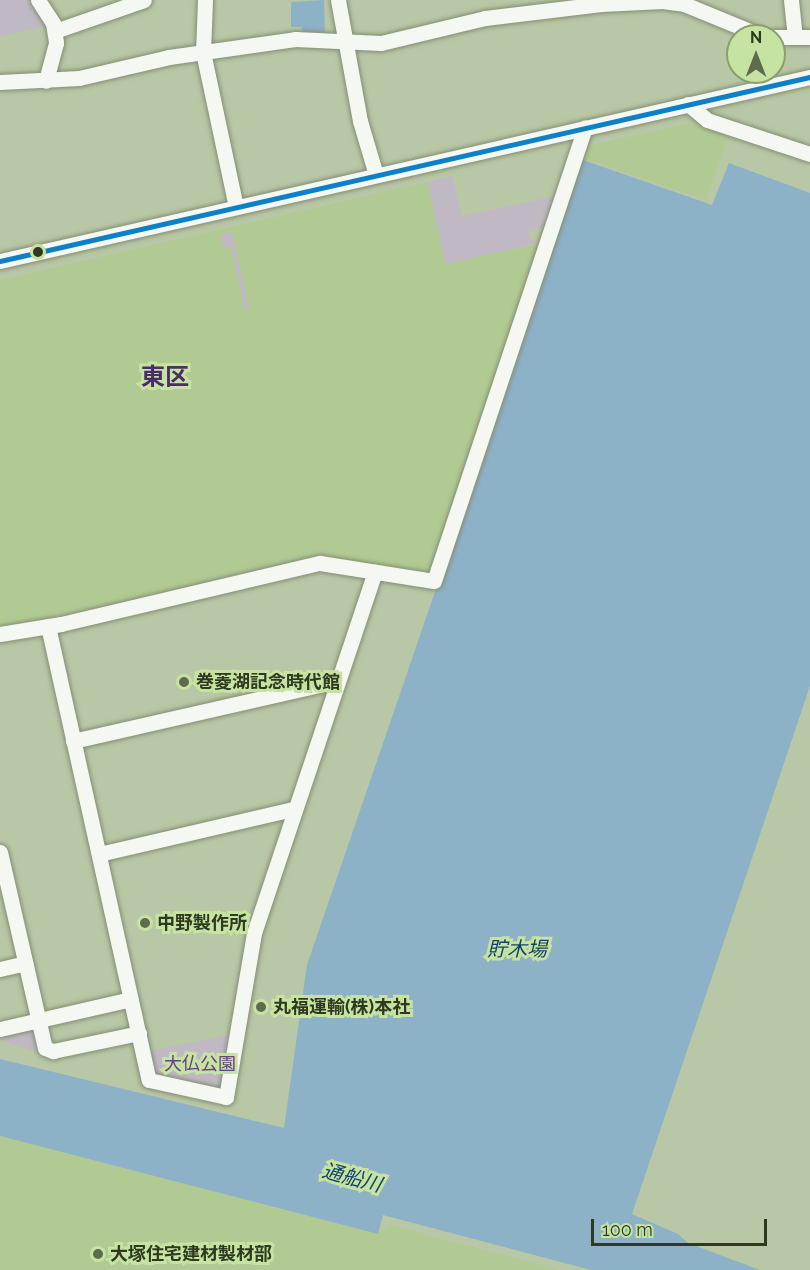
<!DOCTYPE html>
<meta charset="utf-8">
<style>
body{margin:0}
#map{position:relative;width:810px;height:1270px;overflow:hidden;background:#b8c7a5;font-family:Raleway,"Noto Sans JP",sans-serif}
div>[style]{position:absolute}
.built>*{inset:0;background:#b1ca93}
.green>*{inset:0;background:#c0b9c3}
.water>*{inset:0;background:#8db1c6}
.roads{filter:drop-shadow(0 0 2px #838e73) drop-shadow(0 0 2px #838e73)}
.minor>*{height:15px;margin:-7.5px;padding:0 7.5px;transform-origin:7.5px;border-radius:7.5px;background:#f4f7f2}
.bus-1>*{height:4.5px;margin:-2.25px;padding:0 2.25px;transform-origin:2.25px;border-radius:2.25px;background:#0c81c7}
.dots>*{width:16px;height:16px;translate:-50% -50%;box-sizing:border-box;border:3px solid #c6e3a2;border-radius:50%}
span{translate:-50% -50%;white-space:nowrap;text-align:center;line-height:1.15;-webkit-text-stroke:6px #c6e3a2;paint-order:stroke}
.poi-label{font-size:18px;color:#2e3920;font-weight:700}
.left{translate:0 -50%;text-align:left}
.park-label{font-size:18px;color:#664283}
.water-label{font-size:20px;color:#10436c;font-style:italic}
.district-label{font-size:24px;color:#4d2d66;font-weight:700}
.north{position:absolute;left:726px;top:24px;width:60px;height:60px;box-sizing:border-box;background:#c6e3a2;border:2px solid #899f6e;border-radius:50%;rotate:0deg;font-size:16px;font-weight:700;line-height:24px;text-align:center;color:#2e3920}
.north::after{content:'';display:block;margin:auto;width:21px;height:27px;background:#5e6b4f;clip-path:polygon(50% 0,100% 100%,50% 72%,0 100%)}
.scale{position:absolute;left:591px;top:1219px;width:176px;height:27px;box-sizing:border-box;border:3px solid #2e3920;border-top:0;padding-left:8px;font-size:18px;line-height:21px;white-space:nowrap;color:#2e3920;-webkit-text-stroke:4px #c6e3a2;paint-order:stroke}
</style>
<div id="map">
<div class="built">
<i style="clip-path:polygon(700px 121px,730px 131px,706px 200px,580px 157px,583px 147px)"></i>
<i style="clip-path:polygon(428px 182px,445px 264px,540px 244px,437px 567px,419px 573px,321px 557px,0 628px,0 280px)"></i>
<i style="clip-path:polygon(0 1136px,377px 1234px,390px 1225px,558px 1270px,0 1270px)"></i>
</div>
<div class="green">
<i style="clip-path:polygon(0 0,34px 0,50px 26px,0 36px)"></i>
<i style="clip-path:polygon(452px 176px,462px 216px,556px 196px,542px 227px,529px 230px,530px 241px,538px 240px,537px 243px,445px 264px,428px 182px)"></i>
<i style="clip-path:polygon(232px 232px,249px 308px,238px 313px,245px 309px,231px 247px,224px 248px,220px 235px)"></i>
<i style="clip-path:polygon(35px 1026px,45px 1055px,0 1040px,0 1034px)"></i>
<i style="clip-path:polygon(229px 1035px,221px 1086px,215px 1090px,159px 1077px,153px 1070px,149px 1051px)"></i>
</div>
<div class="water">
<i style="clip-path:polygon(324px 0,325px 32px,302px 32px,302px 27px,291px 27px,291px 2px)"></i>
<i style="clip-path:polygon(583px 160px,712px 205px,729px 163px,810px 193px,810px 686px,632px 1214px,678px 1234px,688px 1243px,760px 1270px,591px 1270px,383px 1215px,378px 1234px,0 1136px,0 1059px,284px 1128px,307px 965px)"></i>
</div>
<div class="roads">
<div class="minor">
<i style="left:38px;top:0;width:27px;rotate:57deg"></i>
<i style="left:53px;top:23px;width:20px;rotate:81deg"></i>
<i style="left:56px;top:43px;width:39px;rotate:105deg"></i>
<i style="left:205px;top:0;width:52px;rotate:92.2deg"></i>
<i style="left:203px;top:52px;width:158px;rotate:78deg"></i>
<i style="left:338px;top:0;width:123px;rotate:79.7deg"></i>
<i style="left:360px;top:121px;width:56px;rotate:73.5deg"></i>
<i style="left:791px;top:0;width:37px;rotate:84deg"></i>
<i style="left:55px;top:31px;width:94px;rotate:-19.2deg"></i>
<i style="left:774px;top:37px;width:36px"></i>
<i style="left:0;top:82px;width:79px;rotate:-2.9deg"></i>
<i style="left:79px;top:78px;width:92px;rotate:-13.1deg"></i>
<i style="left:169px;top:57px;width:127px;rotate:-8.1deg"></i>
<i style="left:295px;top:39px;width:86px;rotate:2.7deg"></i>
<i style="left:381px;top:43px;width:107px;rotate:-13.5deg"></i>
<i style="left:485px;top:18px;width:117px;rotate:-6.9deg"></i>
<i style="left:601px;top:4px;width:62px;rotate:-2.8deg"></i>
<i style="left:663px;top:1px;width:21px;rotate:8deg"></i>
<i style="left:684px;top:4px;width:84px;rotate:22.3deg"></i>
<i style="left:688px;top:104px;width:25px;rotate:40deg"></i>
<i style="left:707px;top:120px;width:108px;rotate:18.3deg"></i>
<i style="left:0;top:261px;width:831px;rotate:-12.8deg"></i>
<i style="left:48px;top:626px;width:465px;rotate:77.5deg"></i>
<i style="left:149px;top:1080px;width:79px;rotate:12.4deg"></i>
<i style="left:226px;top:1097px;width:166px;rotate:-80.3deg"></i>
<i style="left:254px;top:933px;width:381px;rotate:-71.5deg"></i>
<i style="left:0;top:634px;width:62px;rotate:-9.3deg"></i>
<i style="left:61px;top:624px;width:266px;rotate:-13.3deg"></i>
<i style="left:320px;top:563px;width:115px;rotate:9deg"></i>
<i style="left:434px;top:581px;width:478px;rotate:-71.6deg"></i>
<i style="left:73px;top:741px;width:271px;rotate:-12.8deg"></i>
<i style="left:0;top:852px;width:201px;rotate:77.1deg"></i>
<i style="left:45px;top:1048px;width:9px;rotate:21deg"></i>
<i style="left:53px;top:1051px;width:88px;rotate:-11.8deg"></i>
<i style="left:99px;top:854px;width:199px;rotate:-13.1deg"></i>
<i style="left:0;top:969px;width:26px;rotate:-13deg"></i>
<i style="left:0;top:1029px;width:134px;rotate:-12.9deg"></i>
</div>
</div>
<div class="bus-1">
<i style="left:0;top:261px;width:831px;rotate:-12.8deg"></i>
</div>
<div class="dots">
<i style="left:38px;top:252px;background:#2e3920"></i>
<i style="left:184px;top:682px;background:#5e6b4f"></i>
<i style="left:145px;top:923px;background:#5e6b4f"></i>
<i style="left:261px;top:1007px;background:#5e6b4f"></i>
<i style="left:98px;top:1254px;background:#5e6b4f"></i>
</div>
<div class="poi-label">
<span class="left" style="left:196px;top:682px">巻菱湖記念時代館</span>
<span class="left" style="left:157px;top:923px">中野製作所</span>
<span class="left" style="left:273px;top:1007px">丸福運輸(株)本社</span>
<span class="left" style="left:110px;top:1254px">大塚住宅建材製材部</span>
</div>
<div class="park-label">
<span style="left:200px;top:1064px">大仏公園</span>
</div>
<div class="water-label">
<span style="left:517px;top:949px">貯木場</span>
<span style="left:352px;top:1178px;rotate:15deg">通船川</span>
</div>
<div class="district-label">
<span style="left:165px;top:377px">東区</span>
</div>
<div class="north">N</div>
<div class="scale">100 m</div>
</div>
